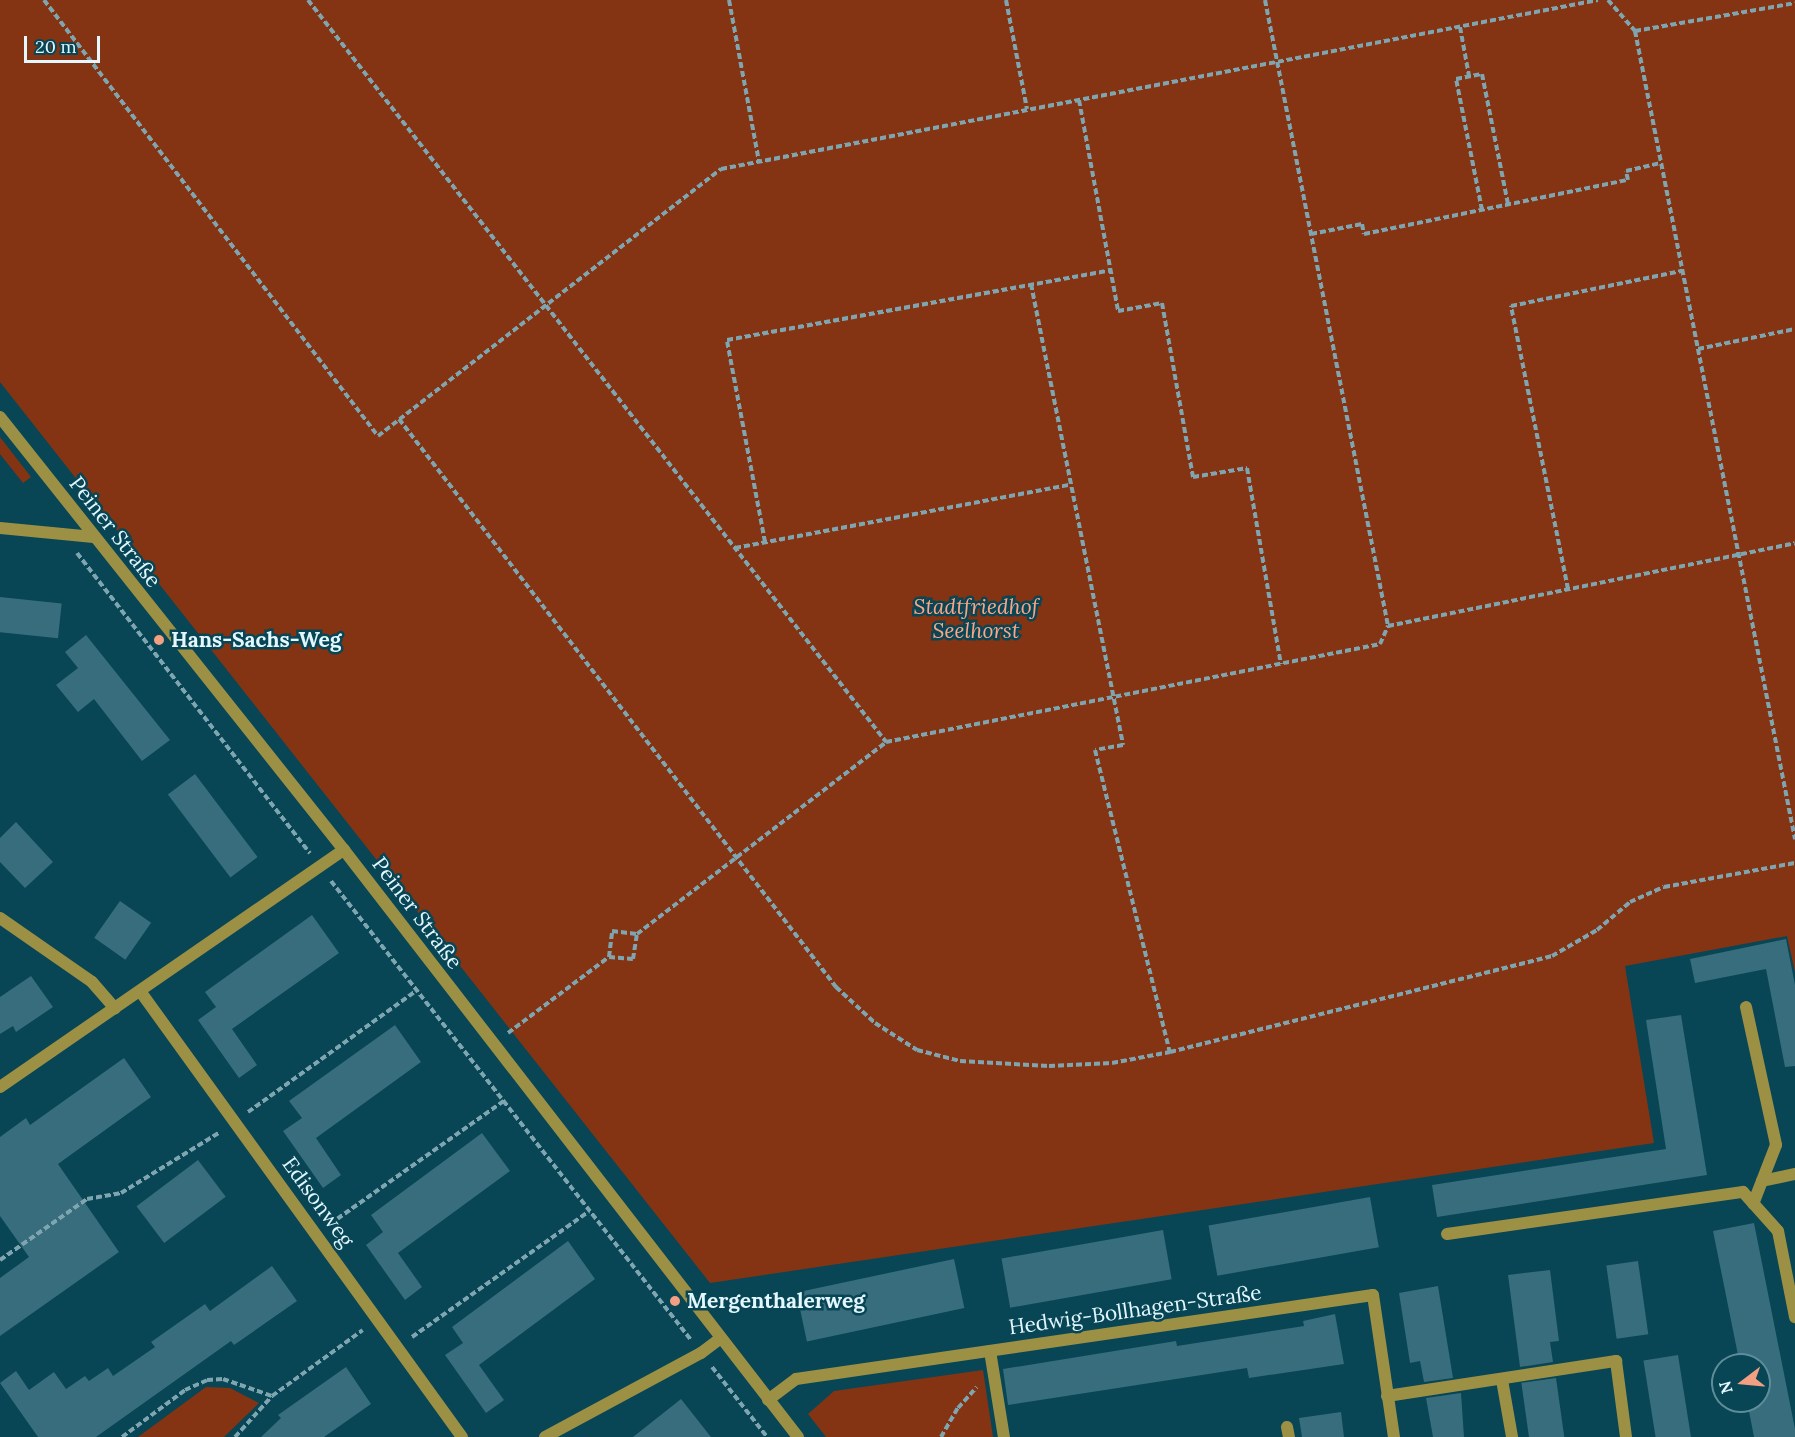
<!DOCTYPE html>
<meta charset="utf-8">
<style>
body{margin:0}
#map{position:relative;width:1795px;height:1437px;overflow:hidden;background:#084555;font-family:Lora,serif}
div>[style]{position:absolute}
.green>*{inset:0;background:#853413}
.building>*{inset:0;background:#376d7d;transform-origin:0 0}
.path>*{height:4px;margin-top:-2px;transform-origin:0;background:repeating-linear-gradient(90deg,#7ea5b0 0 6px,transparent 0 9px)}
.lane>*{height:12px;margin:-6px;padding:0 6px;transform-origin:6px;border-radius:6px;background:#9c9045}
.street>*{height:12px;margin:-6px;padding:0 6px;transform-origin:6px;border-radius:6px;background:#9c9045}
.dots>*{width:16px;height:16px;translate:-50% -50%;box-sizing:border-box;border:3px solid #084555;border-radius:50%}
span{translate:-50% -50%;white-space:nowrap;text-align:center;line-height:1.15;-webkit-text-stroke:5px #084555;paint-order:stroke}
.street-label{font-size:21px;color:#e2f7fe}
.park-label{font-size:21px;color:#fda687;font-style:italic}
.poi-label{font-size:21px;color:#e2f7fe;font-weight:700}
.left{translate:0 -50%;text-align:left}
.north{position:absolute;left:1711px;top:1353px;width:60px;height:60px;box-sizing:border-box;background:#084555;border:2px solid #5f8c99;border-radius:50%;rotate:254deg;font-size:16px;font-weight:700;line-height:24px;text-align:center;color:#e2f7fe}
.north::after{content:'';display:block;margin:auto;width:21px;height:27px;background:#f3a082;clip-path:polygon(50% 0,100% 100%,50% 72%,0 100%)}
.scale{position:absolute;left:24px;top:36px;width:76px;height:27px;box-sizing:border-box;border:3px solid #e2f7fe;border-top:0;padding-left:8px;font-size:18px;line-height:21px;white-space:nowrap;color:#e2f7fe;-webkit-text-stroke:4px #084555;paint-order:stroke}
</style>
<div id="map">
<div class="green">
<i style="clip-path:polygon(0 0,1795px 0,1795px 972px,1787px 936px,1625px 966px,1654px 1143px,710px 1283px,0 382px)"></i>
<i style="clip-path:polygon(0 437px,31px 477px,23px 483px,0 454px)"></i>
<i style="clip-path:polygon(983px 1370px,993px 1437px,826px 1437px,808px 1414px,834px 1391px)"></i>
<i style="clip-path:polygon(206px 1387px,230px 1388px,259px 1403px,224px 1437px,138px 1437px)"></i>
</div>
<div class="building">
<i style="left:0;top:597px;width:62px;height:35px;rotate:6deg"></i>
<i style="clip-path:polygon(86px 635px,170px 740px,142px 761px,94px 699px,78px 712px,56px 685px,78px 668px,65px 652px)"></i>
<i style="left:195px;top:774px;width:104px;height:34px;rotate:53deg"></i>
<i style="clip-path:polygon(16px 822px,53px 862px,25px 888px,0 862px,0 838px)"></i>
<i style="left:120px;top:901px;width:38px;height:45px;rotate:35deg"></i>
<i style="clip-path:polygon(312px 915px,339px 953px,232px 1029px,257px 1065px,239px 1078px,198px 1020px,216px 1007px,205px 992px)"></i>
<i style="clip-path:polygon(1786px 939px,1795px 985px,1795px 1066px,1785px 1067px,1766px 969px,1695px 983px,1690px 959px)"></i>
<i style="clip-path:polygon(31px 976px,53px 1007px,16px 1032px,13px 1026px,0 1034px,0 997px)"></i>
<i style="clip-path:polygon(1681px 1015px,1707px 1175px,1437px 1217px,1432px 1185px,1666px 1149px,1646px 1020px)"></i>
<i style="clip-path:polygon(395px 1025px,421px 1062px,316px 1138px,341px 1175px,323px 1188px,283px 1131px,302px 1118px,289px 1101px)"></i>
<i style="clip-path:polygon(124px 1058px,151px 1097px,58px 1164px,119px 1252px,0 1336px,0 1278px,29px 1257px,0 1216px,0 1137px,26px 1118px,30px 1125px)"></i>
<i style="clip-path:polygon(482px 1133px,510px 1171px,398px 1253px,422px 1287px,405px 1300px,366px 1245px,383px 1232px,371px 1215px)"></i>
<i style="left:198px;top:1160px;width:46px;height:77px;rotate:53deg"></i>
<i style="left:1370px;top:1197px;width:51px;height:164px;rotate:80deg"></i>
<i style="clip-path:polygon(1754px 1223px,1795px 1429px,1795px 1437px,1754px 1437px,1747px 1401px,1759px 1401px,1759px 1365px,1740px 1365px,1713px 1231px)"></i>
<i style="left:1163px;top:1230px;width:50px;height:164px;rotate:80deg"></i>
<i style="clip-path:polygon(568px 1241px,595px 1279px,479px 1365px,504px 1400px,486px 1413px,445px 1355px,463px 1343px,452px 1327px)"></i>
<i style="left:954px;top:1259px;width:50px;height:161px;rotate:78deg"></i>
<i style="left:1638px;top:1261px;width:74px;height:32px;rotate:82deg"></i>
<i style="clip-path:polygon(272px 1266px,297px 1301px,234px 1345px,231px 1341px,96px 1437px,38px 1437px,0 1383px,16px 1371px,29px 1390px,54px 1372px,66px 1389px,85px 1376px,89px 1381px,108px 1368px,113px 1376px,155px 1347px,151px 1342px,205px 1304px,210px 1311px)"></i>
<i style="clip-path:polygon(1550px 1270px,1559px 1341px,1550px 1342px,1553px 1362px,1520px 1367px,1508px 1275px)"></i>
<i style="clip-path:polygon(1438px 1286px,1453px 1378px,1424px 1382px,1420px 1361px,1410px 1363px,1399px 1293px)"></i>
<i style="clip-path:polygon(1335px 1314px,1344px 1364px,1249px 1378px,1247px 1368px,1008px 1405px,1003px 1369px,1176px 1341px,1177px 1346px,1228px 1338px,1304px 1326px,1303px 1321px)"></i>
<i style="left:1678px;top:1355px;width:83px;height:35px;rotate:81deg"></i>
<i style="clip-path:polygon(346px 1367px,371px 1404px,324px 1437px,261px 1437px,281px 1418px,278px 1415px)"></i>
<i style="left:1556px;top:1378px;width:60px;height:35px;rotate:82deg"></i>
<i style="clip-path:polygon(1461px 1393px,1464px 1437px,1433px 1437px,1426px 1398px)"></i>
<i style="clip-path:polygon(681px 1399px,711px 1437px,633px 1437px)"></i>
<i style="clip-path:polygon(1341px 1412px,1344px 1437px,1302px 1437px,1299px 1418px)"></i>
</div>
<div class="path">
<i style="left:44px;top:0;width:549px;rotate:52.55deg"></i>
<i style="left:378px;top:436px;width:435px;rotate:-37.9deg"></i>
<i style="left:721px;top:169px;width:893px;rotate:-10.91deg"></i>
<i style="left:308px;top:0;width:941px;rotate:52.08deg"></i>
<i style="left:886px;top:742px;width:504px;rotate:-11.22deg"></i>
<i style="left:1380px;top:644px;width:20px;rotate:-66deg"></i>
<i style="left:1388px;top:626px;width:415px;rotate:-11.5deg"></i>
<i style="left:729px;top:0;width:165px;rotate:79.5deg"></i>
<i style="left:1006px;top:0;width:111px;rotate:79.1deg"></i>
<i style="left:1265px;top:0;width:638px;rotate:78.88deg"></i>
<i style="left:1608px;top:0;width:41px;rotate:48.9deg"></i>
<i style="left:1635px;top:31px;width:824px;rotate:78.8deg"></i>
<i style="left:1460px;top:27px;width:50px;rotate:79.6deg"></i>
<i style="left:1635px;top:31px;width:162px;rotate:-9.9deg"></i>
<i style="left:1079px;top:100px;width:215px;rotate:79.5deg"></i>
<i style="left:1118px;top:311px;width:45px;rotate:-10.3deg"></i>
<i style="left:1162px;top:303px;width:177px;rotate:79.9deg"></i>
<i style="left:1193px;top:477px;width:55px;rotate:-9.5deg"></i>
<i style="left:1247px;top:468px;width:199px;rotate:80.2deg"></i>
<i style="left:1482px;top:210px;width:134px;rotate:-101.2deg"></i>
<i style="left:1456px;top:79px;width:26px;rotate:-11deg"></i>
<i style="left:1482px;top:74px;width:133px;rotate:78.7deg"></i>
<i style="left:1311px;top:234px;width:52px;rotate:-11.1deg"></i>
<i style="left:1362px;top:224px;width:10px;rotate:79deg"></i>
<i style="left:1364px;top:234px;width:269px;rotate:-11.6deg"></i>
<i style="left:1628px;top:180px;width:9px;rotate:-103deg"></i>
<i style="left:1626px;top:171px;width:36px;rotate:-13deg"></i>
<i style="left:1031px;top:284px;width:470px;rotate:78.7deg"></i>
<i style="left:1123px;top:745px;width:28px;rotate:170deg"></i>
<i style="left:1095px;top:750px;width:311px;rotate:76.1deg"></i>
<i style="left:1698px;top:349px;width:99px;rotate:-11.7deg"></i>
<i style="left:399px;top:419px;width:717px;rotate:52.43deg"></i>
<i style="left:836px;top:987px;width:53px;rotate:42.7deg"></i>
<i style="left:875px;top:1023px;width:50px;rotate:32.7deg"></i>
<i style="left:917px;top:1050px;width:44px;rotate:14.3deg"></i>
<i style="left:960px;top:1061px;width:89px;rotate:3.2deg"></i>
<i style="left:1049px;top:1066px;width:63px;rotate:-2.7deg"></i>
<i style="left:1112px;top:1063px;width:59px;rotate:-10.7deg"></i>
<i style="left:1170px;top:1052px;width:394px;rotate:-14.1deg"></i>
<i style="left:1552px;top:956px;width:52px;rotate:-30deg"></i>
<i style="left:1597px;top:930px;width:43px;rotate:-40.3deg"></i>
<i style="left:1630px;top:902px;width:37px;rotate:-24deg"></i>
<i style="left:1664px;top:887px;width:133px;rotate:-10.4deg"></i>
<i style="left:765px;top:542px;width:206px;rotate:-100.7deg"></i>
<i style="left:727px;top:340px;width:390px;rotate:-10.3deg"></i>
<i style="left:735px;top:548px;width:340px;rotate:-10.7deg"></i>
<i style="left:77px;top:553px;width:380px;rotate:52.2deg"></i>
<i style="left:1568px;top:589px;width:289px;rotate:-101.4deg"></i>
<i style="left:1511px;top:306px;width:175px;rotate:-11.6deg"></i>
<i style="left:331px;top:881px;width:583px;rotate:51.89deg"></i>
<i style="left:609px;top:957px;width:26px;rotate:-83deg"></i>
<i style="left:612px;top:931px;width:25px;rotate:7deg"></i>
<i style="left:508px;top:1033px;width:126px;rotate:-37deg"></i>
<i style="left:609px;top:957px;width:24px;rotate:5deg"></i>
<i style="left:633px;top:959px;width:25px;rotate:-81deg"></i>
<i style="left:637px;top:934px;width:314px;rotate:-37.6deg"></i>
<i style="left:248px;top:1112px;width:208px;rotate:-35.8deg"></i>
<i style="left:330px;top:1224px;width:213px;rotate:-35.3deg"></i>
<i style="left:0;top:1260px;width:106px;rotate:-35deg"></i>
<i style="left:87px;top:1199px;width:35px;rotate:-10deg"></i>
<i style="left:121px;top:1193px;width:116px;rotate:-31.6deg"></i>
<i style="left:412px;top:1337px;width:217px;rotate:-35.4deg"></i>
<i style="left:712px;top:1367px;width:89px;rotate:51.8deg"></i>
<i style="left:122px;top:1437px;width:79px;rotate:-36.7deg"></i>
<i style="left:185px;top:1390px;width:24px;rotate:-24deg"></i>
<i style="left:207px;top:1380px;width:16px;rotate:-4deg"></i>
<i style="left:223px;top:1379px;width:52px;rotate:19.1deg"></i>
<i style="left:272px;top:1396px;width:112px;rotate:-36deg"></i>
<i style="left:235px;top:1437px;width:55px;rotate:-47.9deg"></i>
<i style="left:941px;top:1437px;width:34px;rotate:-60deg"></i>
<i style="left:958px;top:1408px;width:28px;rotate:-48deg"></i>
</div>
<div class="lane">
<i style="left:1746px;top:1007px;width:141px;rotate:77.7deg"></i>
<i style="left:1776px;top:1145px;width:63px;rotate:111.3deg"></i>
<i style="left:1762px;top:1181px;width:34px;rotate:-12deg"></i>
<i style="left:1447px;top:1234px;width:299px;rotate:-8.1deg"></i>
<i style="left:1743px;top:1192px;width:52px;rotate:48.1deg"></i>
<i style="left:1778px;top:1231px;width:88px;rotate:78.8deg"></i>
<i style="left:1502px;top:1380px;width:58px;rotate:80deg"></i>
<i style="left:1287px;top:1427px;width:10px;rotate:79deg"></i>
</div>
<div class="street">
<i style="left:0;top:417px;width:553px;rotate:51.53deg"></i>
<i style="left:344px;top:850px;width:742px;rotate:52.28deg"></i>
<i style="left:0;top:528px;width:94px;rotate:5.5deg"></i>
<i style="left:0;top:918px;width:112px;rotate:34.8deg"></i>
<i style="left:92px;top:982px;width:35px;rotate:49deg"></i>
<i style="left:140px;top:991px;width:550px;rotate:54.17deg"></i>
<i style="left:0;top:1087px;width:418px;rotate:-34.6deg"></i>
<i style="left:990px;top:1351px;width:87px;rotate:80.8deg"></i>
<i style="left:1387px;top:1396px;width:232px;rotate:-8.7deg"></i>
<i style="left:1616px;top:1361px;width:77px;rotate:82.5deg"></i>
<i style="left:768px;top:1400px;width:35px;rotate:-37deg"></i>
<i style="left:796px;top:1379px;width:583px;rotate:-8.28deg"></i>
<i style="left:1373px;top:1295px;width:144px;rotate:81.6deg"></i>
<i style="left:545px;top:1437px;width:177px;rotate:-28.3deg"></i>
<i style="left:701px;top:1353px;width:25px;rotate:-37deg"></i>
</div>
<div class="dots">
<i style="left:159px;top:640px;background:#f3a082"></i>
<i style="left:675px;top:1301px;background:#f3a082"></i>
</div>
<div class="street-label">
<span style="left:115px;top:532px;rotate:52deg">Peiner Straße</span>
<span style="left:417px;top:913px;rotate:53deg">Peiner Straße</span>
<span style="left:318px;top:1202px;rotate:54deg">Edisonweg</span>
<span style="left:1135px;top:1310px;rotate:-8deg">Hedwig-Bollhagen-Straße</span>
</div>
<div class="park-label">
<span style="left:976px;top:619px">Stadtfriedhof<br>Seelhorst</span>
</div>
<div class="poi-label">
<span class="left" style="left:171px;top:640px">Hans-Sachs-Weg</span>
<span class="left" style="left:687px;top:1301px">Mergenthalerweg</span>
</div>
<div class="north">N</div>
<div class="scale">20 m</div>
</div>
